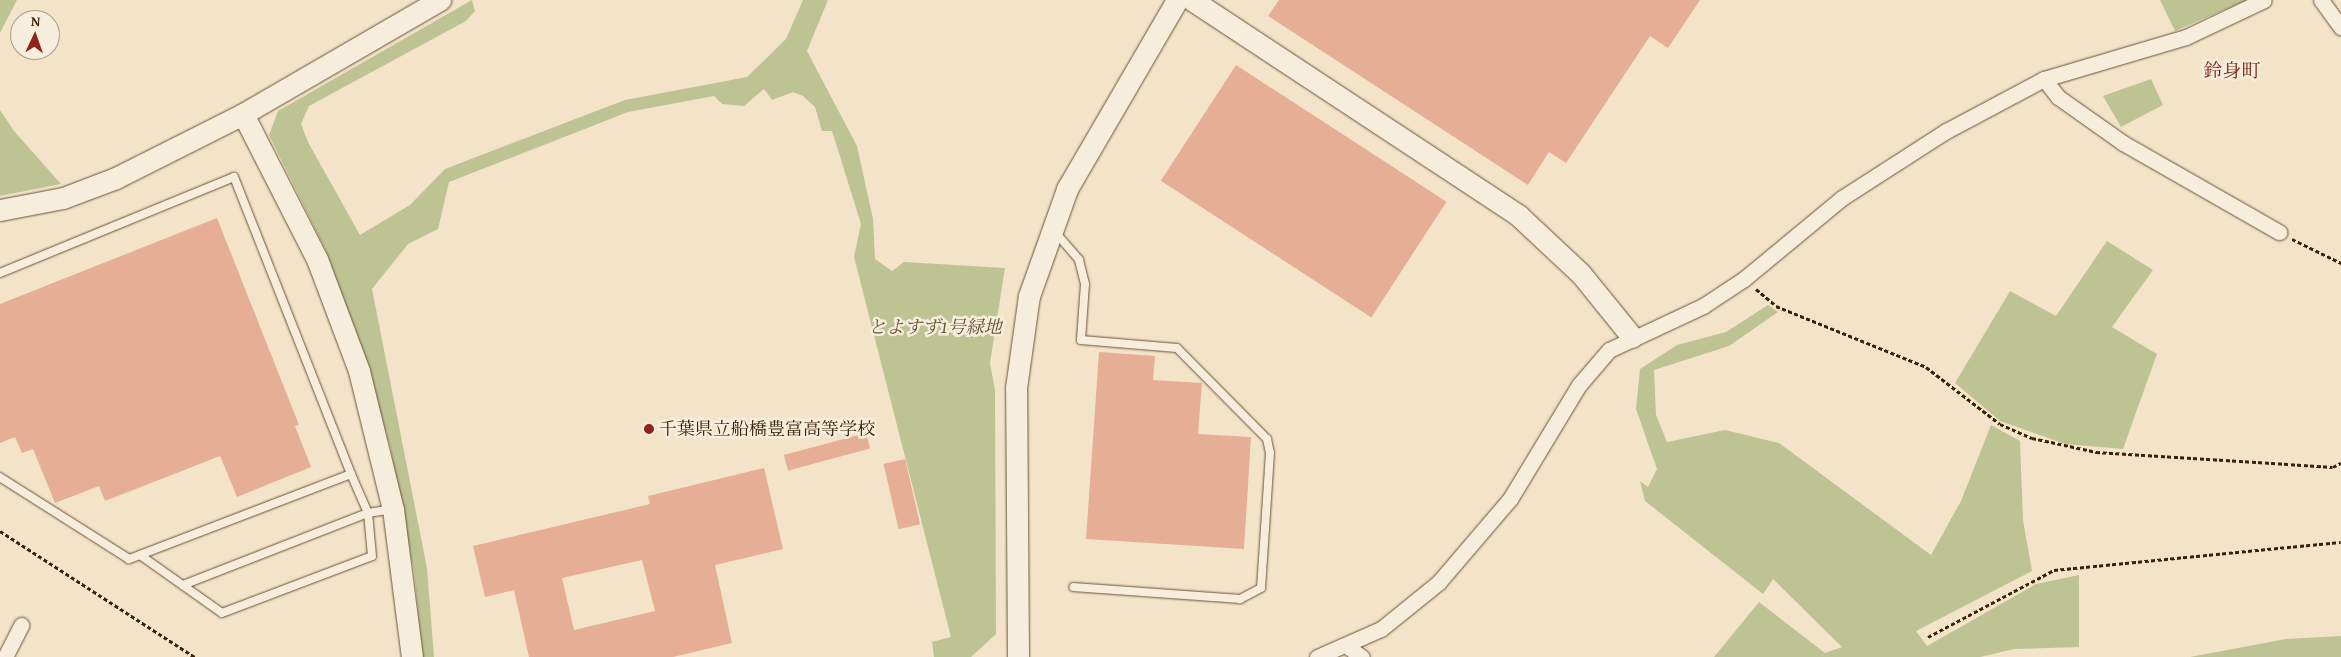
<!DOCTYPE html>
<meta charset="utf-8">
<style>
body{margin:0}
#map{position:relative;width:2341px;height:657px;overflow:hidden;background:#f3e4c9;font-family:"Gentium Book Plus","Noto Serif JP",serif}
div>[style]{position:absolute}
.green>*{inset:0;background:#bec394}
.building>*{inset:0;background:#e5ae95;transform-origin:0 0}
.path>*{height:3px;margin-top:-1.5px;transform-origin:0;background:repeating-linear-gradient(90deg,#3c2104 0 4px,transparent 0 6.5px)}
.roads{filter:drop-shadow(0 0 1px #6a5235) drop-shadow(0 0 1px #6a5235)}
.lane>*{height:8px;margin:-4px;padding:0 4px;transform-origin:4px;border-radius:4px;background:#f7eddc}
.street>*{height:15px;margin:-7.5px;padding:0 7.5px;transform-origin:7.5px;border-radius:7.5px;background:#f7eddc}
.secondary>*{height:21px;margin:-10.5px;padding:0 10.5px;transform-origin:10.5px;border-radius:10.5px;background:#f7eddc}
.dots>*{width:14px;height:14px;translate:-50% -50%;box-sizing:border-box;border:2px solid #f7eddc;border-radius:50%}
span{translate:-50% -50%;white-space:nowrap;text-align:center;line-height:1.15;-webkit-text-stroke:5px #f7eddc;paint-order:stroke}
.park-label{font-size:18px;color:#63522f;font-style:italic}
.poi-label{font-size:18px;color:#3c2104}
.left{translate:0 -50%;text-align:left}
.neighbourhood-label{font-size:19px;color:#7a1f14}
.north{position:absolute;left:10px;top:10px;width:50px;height:50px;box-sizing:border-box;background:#f7eddc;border:1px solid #ac9b86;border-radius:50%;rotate:3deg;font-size:14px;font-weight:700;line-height:20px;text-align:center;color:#3c2104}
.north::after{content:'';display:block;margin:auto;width:18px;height:22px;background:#8f2418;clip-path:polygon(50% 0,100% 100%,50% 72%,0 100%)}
</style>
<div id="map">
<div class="green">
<i style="clip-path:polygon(0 0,17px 0,0 33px)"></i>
<i style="clip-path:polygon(472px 0,475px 11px,466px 21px,309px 106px,301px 124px,309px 144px,360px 235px,410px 205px,445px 169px,625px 100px,747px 77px,786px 39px,803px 0,828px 0,807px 51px,857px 146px,873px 219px,875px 259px,892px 271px,904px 262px,1005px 268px,990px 363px,995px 390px,996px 634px,971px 657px,934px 657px,932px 642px,951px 637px,854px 257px,861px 224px,832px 131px,822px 131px,815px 107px,803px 96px,793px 92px,772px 100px,764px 89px,744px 106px,722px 104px,714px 96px,628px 112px,449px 182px,438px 229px,408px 244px,372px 289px,427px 568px,434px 657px,423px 657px,414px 572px,390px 446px,367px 368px,326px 251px,269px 135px,278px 111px)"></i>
<i style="clip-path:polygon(2160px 0,2247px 0,2175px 31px)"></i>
<i style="clip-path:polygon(2151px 79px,2163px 105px,2121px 127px,2103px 96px)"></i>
<i style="clip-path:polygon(0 110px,14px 131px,61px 184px,0 196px)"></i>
<i style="clip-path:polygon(2107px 241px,2153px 270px,2112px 327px,2157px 354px,2123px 449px,2065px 444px,2000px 421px,1955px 383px,2010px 291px,2056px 316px)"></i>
<i style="clip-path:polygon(1768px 305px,1778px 312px,1729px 346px,1654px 370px,1656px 415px,1667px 442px,1725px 430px,1779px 443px,1931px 555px,1961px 501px,1991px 425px,2020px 441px,2023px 520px,2032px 571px,1916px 631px,1927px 646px,2036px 584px,2079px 575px,2079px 647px,2014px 649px,1980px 657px,1714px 657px,1759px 602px,1825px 653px,1842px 647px,1773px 579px,1763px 594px,1645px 501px,1640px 481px,1648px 487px,1657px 469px,1636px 409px,1640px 369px,1677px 345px,1726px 332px)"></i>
<i style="clip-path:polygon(2341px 636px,2341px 657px,2190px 657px,2286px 639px)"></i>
</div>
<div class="building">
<i style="clip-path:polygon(1279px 0,1700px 0,1668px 48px,1650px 36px,1566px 163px,1549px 152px,1528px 185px,1268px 16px)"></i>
<i style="left:1236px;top:65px;width:251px;height:138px;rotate:33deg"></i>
<i style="clip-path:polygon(217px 218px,299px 425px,295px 426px,311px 467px,237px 497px,220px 456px,105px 501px,99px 486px,55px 503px,33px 449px,22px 453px,15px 437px,0 443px,0 304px)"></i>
<i style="clip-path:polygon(1099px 352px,1155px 356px,1153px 380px,1202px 383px,1198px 434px,1251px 437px,1244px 549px,1086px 539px)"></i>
<i style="left:866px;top:433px;width:16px;height:85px;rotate:75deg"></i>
<i style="left:905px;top:459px;width:67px;height:22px;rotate:77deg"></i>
<i style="clip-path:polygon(evenodd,764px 468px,783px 549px,715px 565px,732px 643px,673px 657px,529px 657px,514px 590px,485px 597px,473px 546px,650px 504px,648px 496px,764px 468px,642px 560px,655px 611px,574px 630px,562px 578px,642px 560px)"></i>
</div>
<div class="path">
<i style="left:2292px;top:239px;width:55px;rotate:26.1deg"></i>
<i style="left:1756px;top:289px;width:26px;rotate:40deg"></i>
<i style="left:1776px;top:306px;width:162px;rotate:22.1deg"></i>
<i style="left:1926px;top:367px;width:93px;rotate:37.6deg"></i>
<i style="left:2000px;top:424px;width:35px;rotate:24deg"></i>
<i style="left:2032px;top:438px;width:66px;rotate:12.3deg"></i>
<i style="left:2096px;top:452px;width:237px;rotate:3.6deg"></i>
<i style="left:2333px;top:467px;width:9px;rotate:-27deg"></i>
<i style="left:0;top:531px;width:232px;rotate:32.9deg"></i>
<i style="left:1928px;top:637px;width:143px;rotate:-28deg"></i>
<i style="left:2054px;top:570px;width:288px;rotate:-5.6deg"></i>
</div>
<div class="roads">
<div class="lane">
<i style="left:1055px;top:232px;width:37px;rotate:49deg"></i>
<i style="left:1079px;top:260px;width:25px;rotate:76deg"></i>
<i style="left:1085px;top:284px;width:56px;rotate:94.1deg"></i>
<i style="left:1081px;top:340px;width:96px;rotate:4.8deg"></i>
<i style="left:1177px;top:348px;width:128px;rotate:45.3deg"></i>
<i style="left:1267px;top:439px;width:14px;rotate:78deg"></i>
<i style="left:1270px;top:453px;width:135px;rotate:93.8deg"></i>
<i style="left:1261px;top:588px;width:24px;rotate:152deg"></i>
<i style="left:1240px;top:599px;width:167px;rotate:-175.9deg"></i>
<i style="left:0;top:273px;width:253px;rotate:-22.3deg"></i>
<i style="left:234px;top:177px;width:319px;rotate:68.5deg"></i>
<i style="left:351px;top:474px;width:238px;rotate:159deg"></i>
<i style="left:129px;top:559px;width:153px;rotate:-147.6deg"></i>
<i style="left:140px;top:555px;width:100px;rotate:35.3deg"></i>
<i style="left:222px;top:613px;width:160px;rotate:-20.8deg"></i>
<i style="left:372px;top:556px;width:43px;rotate:-95.3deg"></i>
<i style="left:368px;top:513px;width:43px;rotate:-113.6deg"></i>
<i style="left:183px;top:585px;width:199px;rotate:-21.3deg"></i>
<i style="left:368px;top:513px;width:24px;rotate:-9deg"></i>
</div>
<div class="street">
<i style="left:2321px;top:0;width:34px;rotate:54deg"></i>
<i style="left:2044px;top:79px;width:23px;rotate:52deg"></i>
<i style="left:2058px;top:97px;width:80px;rotate:35.3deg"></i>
<i style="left:2123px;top:143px;width:180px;rotate:29.7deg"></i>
<i style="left:1348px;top:647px;width:17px;rotate:36deg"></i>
<i style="left:5px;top:657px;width:36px;rotate:-63deg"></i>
<i style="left:1317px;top:657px;width:70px;rotate:-23.6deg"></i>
<i style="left:1381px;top:629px;width:75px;rotate:-39deg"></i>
<i style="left:1439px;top:582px;width:109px;rotate:-49.5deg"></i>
<i style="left:1510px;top:499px;width:133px;rotate:-58.8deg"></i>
<i style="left:1579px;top:385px;width:46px;rotate:-49.4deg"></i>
<i style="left:1609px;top:350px;width:104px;rotate:-25.1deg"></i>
<i style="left:1703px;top:306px;width:49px;rotate:-33.4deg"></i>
<i style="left:1744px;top:279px;width:127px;rotate:-39.6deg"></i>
<i style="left:1842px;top:198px;width:124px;rotate:-32.8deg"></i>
<i style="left:1946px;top:131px;width:111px;rotate:-28deg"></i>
<i style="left:2044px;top:79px;width:148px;rotate:-16.5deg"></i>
<i style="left:2186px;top:37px;width:86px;rotate:-25.4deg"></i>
</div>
<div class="secondary">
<i style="left:1192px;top:0;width:391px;rotate:33.4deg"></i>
<i style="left:1518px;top:215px;width:86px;rotate:43.1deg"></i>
<i style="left:1581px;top:274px;width:81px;rotate:51deg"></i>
<i style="left:243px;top:114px;width:163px;rotate:63deg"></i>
<i style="left:317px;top:259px;width:120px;rotate:69.4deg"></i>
<i style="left:359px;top:371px;width:142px;rotate:76.2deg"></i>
<i style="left:393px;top:509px;width:149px;rotate:82.7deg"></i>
<i style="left:0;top:210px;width:64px;rotate:-10.8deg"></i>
<i style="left:63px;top:198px;width:57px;rotate:-20.7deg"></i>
<i style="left:116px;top:178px;width:142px;rotate:-26.7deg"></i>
<i style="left:243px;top:114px;width:228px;rotate:-30.1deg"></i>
<i style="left:1018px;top:657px;width:269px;rotate:-90.4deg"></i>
<i style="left:1016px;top:388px;width:93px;rotate:-82deg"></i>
<i style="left:1029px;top:296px;width:114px;rotate:-70.4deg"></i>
<i style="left:1067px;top:189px;width:219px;rotate:-59.8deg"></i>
</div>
</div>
<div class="dots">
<i style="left:649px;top:429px;background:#8f2418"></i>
</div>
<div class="park-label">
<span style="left:935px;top:327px">とよすず1号緑地</span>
</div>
<div class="poi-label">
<span class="left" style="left:659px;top:429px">千葉県立船橋豊富高等学校</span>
</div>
<div class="neighbourhood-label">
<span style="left:2232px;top:71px">鈴身町</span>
</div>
<div class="north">N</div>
</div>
